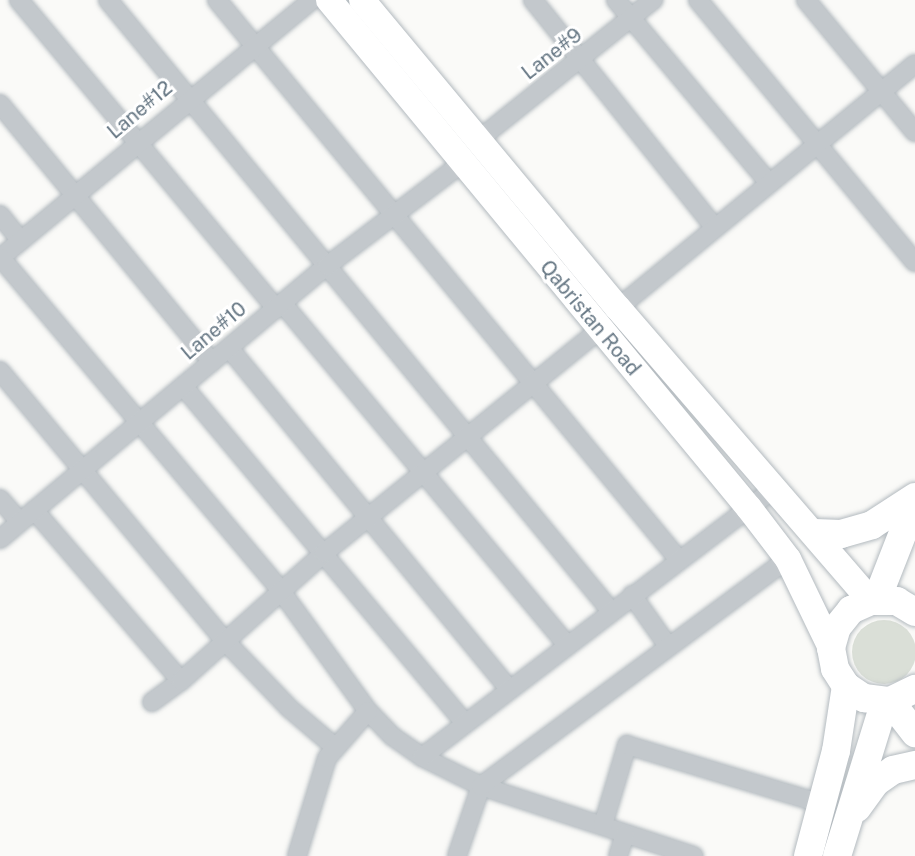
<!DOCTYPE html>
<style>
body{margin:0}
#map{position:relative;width:915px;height:856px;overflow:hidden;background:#fafaf8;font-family:"Public Sans",sans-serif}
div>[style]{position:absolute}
.green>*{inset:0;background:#dadfd7}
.round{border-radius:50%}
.roads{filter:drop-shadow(0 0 2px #b3babf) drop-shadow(0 0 2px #b3babf)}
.street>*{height:18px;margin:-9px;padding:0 9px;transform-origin:9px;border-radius:9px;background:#c3c8cc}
.secondary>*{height:26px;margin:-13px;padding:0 13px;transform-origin:13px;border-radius:13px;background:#fff}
.primary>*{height:28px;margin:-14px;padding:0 14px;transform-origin:14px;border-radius:14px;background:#fff}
span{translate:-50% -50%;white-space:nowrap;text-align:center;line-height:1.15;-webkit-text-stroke:6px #fff;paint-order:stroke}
.street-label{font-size:20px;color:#657683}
</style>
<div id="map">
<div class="green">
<i class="round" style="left:852px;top:620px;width:64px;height:64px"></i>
</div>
<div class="roads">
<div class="street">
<i style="left:19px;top:0;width:402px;rotate:50.2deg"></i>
<i style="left:108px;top:0;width:791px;rotate:50.54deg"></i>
<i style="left:217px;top:0;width:726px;rotate:50.48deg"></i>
<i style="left:533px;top:0;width:290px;rotate:51.4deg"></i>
<i style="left:616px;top:0;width:239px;rotate:50.1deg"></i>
<i style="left:698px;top:0;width:340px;rotate:50.4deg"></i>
<i style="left:806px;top:0;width:171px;rotate:50.5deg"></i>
<i style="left:0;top:104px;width:334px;rotate:50.6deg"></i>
<i style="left:477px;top:141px;width:226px;rotate:-38.7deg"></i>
<i style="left:0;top:215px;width:33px;rotate:51deg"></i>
<i style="left:0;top:258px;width:405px;rotate:-39.6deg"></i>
<i style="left:1px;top:258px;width:435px;rotate:49.9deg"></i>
<i style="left:281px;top:591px;width:148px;rotate:54.1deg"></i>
<i style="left:368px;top:711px;width:35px;rotate:46deg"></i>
<i style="left:392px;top:736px;width:37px;rotate:35deg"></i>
<i style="left:422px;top:757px;width:66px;rotate:26.2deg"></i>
<i style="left:481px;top:786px;width:224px;rotate:18.2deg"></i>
<i style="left:283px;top:304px;width:444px;rotate:50.2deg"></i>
<i style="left:618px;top:308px;width:384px;rotate:-39.4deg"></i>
<i style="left:229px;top:348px;width:441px;rotate:50.6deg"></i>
<i style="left:0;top:371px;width:353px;rotate:50.2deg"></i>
<i style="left:226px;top:642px;width:91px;rotate:46.3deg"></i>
<i style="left:289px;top:708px;width:60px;rotate:40.3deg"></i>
<i style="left:183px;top:386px;width:439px;rotate:50.1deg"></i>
<i style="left:0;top:499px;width:30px;rotate:49deg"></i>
<i style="left:34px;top:510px;width:225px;rotate:49.3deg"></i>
<i style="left:0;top:539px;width:426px;rotate:-39.9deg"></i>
<i style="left:327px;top:266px;width:170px;rotate:-37.3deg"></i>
<i style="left:632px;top:595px;width:62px;rotate:54.8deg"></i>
<i style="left:152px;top:702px;width:36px;rotate:-36deg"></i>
<i style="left:181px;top:681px;width:192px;rotate:-41.8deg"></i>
<i style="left:324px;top:553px;width:354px;rotate:-39deg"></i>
<i style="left:422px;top:757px;width:440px;rotate:-37.3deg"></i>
<i style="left:603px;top:825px;width:84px;rotate:-73.3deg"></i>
<i style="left:627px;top:745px;width:205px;rotate:16.8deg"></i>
<i style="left:297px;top:856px;width:102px;rotate:-73deg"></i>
<i style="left:327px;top:758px;width:62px;rotate:-48.9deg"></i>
<i style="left:457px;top:856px;width:74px;rotate:-71.1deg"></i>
<i style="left:481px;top:786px;width:382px;rotate:-36.5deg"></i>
<i style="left:618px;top:856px;width:22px;rotate:-72deg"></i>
</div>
<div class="secondary">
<i style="left:329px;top:0;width:659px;rotate:50.42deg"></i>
<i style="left:749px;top:508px;width:64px;rotate:52.6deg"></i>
<i style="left:788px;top:559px;width:99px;rotate:64.2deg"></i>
<i style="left:362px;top:0;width:400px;rotate:50.3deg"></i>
<i style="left:618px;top:308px;width:387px;rotate:49.2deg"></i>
</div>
<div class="primary">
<i style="left:815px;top:533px;width:26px;rotate:2deg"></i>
<i style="left:841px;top:534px;width:32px;rotate:-16deg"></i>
<i style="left:872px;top:525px;width:51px;rotate:-33.1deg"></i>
<i style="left:877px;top:599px;width:104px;rotate:-68.6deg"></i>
<i style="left:915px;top:612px;width:21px;rotate:-149deg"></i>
<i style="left:897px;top:601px;width:26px;rotate:180deg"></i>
<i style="left:871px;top:601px;width:22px;rotate:156deg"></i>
<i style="left:851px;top:610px;width:22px;rotate:129deg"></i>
<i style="left:837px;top:627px;width:22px;rotate:106deg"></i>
<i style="left:831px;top:648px;width:21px;rotate:79deg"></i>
<i style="left:835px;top:669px;width:20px;rotate:57deg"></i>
<i style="left:846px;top:686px;width:22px;rotate:34deg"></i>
<i style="left:864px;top:698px;width:26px;rotate:7deg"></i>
<i style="left:890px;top:701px;width:28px;rotate:-26deg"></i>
<i style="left:890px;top:701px;width:41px;rotate:52deg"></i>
<i style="left:857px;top:808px;width:32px;rotate:-54deg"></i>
<i style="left:876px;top:782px;width:21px;rotate:-35deg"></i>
<i style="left:893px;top:770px;width:23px;rotate:-13deg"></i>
<i style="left:808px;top:856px;width:109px;rotate:-75.1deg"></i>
<i style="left:836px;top:751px;width:66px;rotate:-81.3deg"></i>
<i style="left:837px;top:856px;width:162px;rotate:-72.8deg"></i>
</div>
</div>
<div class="street-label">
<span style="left:552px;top:54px;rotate:-38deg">Lane#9</span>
<span style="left:140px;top:110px;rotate:-40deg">Lane#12</span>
<span style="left:590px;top:318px;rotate:50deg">Qabristan Road</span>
<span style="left:214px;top:331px;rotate:-40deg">Lane#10</span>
</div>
</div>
